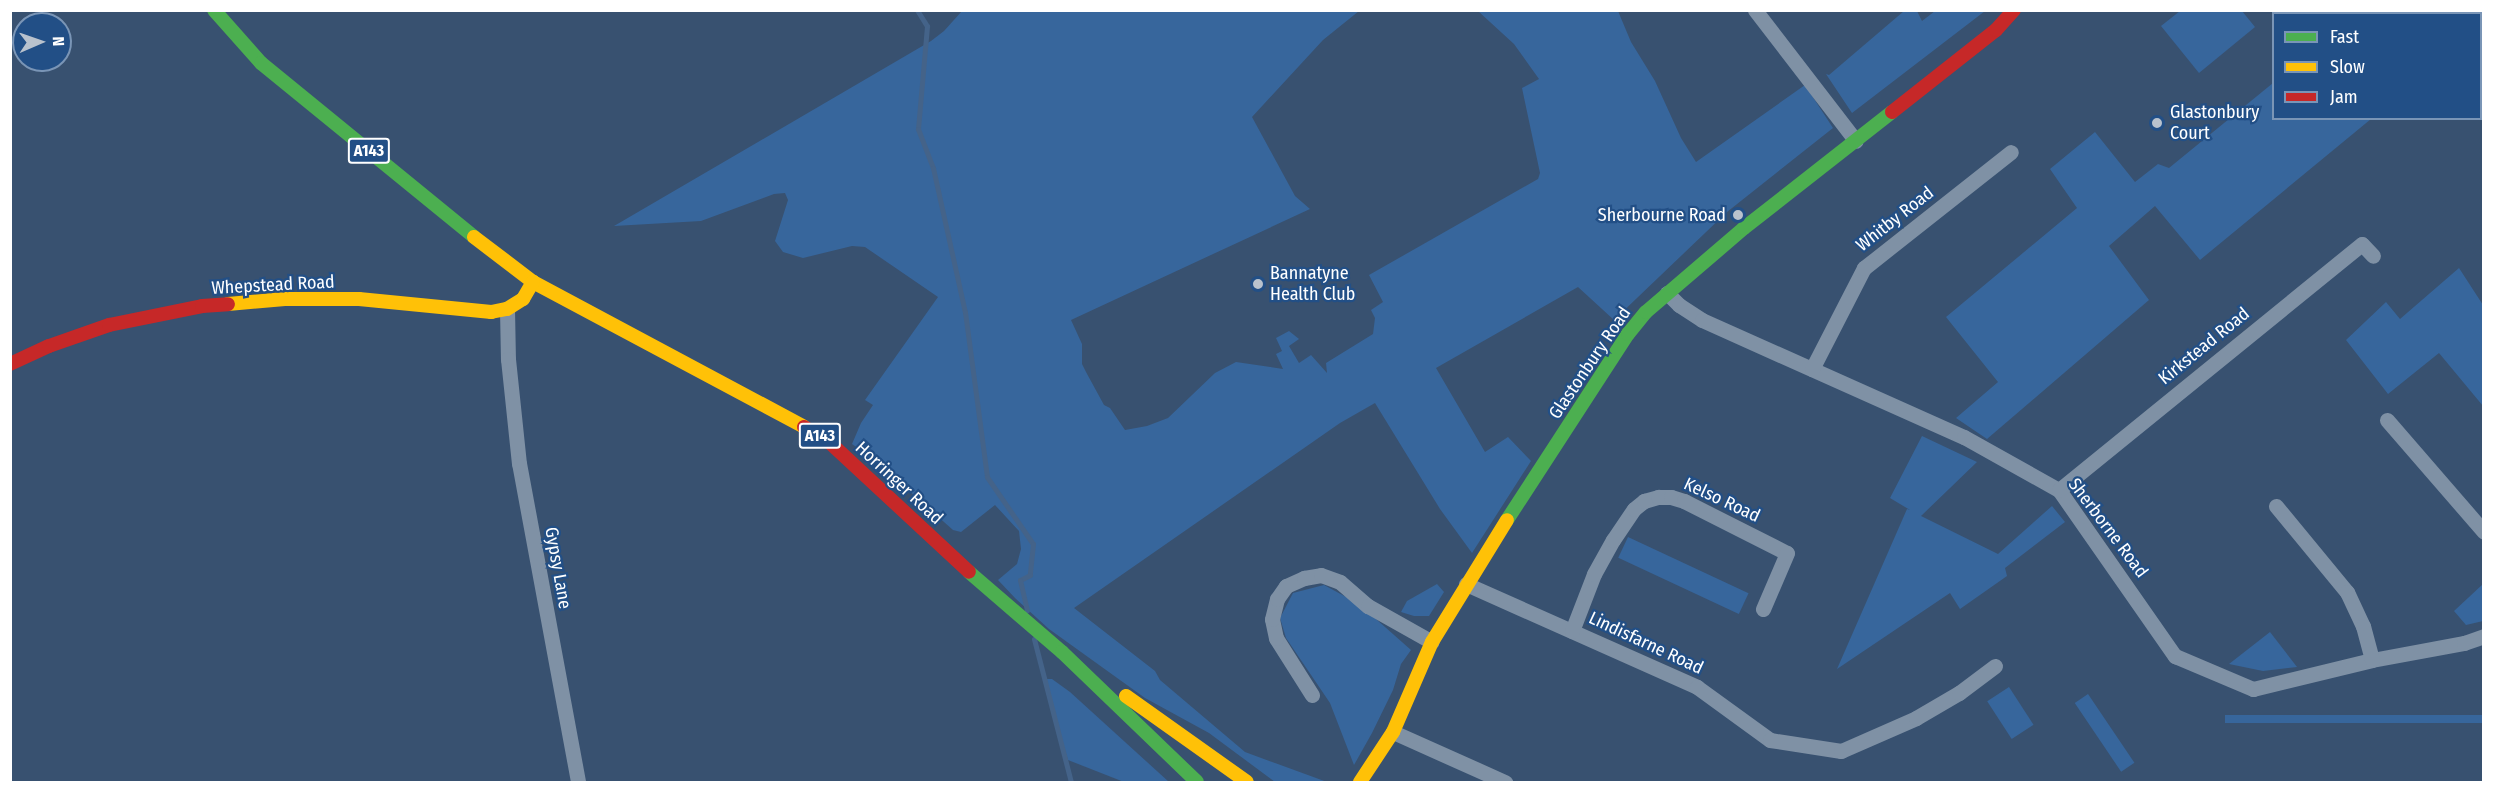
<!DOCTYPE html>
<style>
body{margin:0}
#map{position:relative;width:2494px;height:793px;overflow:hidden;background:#385170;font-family:"Fira Sans Condensed",sans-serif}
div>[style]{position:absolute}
.green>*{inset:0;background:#37669c;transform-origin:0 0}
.stream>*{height:5px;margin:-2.5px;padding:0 2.5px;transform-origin:2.5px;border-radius:2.5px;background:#446389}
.street>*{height:15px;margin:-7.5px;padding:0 7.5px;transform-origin:7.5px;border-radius:7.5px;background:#7f91a5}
.fast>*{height:14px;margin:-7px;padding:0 7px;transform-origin:7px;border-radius:7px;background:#4caf50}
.slow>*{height:14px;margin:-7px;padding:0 7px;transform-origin:7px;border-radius:7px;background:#ffc107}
.jam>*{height:14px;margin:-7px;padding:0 7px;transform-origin:7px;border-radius:7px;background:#c62828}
.dots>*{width:16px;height:16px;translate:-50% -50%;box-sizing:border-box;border:3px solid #224f86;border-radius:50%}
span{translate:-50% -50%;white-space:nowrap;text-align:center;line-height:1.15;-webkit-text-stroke:4.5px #224f86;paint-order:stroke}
.shield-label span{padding:2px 4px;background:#224f86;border:2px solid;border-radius:4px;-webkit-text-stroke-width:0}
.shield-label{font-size:16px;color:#fff;font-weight:700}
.poi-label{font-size:18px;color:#fff}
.left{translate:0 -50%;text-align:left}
.right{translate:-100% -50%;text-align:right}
.street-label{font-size:18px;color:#fff}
.frame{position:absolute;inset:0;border:12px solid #fff;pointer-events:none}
.legend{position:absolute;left:2272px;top:12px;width:210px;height:108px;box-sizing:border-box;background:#224f86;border:2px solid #7a95b6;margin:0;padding:8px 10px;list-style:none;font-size:18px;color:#fff}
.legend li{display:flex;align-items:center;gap:12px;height:30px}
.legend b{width:30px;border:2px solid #7a95b6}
.north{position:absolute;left:12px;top:12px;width:60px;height:60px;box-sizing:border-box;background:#224f86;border:2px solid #7a95b6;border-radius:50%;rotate:88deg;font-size:16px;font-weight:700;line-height:24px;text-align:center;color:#fff}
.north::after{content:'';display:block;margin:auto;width:21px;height:27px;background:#b9c2cd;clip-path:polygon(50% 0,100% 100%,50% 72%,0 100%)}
</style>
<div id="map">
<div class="green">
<i style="clip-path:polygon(962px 11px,1359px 11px,1323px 40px,1252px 117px,1295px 196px,1310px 209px,1071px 320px,1082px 344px,1082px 364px,1086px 372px,1104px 405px,1110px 408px,1125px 430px,1147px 426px,1168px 418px,1215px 373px,1236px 362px,1283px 369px,1276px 354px,1282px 351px,1276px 338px,1289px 331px,1299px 339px,1289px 346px,1299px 363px,1311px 355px,1327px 373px,1326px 363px,1373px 334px,1375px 318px,1371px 310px,1383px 302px,1369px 275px,1538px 179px,1540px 173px,1522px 88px,1539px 79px,1514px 44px,1478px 11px,1618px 11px,1631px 42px,1655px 81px,1681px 138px,1696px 162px,1805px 85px,1833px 128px,1727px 212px,1614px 320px,1578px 287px,1436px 368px,1485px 452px,1508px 437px,1531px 461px,1472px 553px,1440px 509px,1375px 403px,1340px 423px,1074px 608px,1155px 671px,1160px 680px,1245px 752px,1327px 782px,1275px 782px,1209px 733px,1145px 698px,1049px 629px,1015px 598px,998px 580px,1017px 564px,1021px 549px,1019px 531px,995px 505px,961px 532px,953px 530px,872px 458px,852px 444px,861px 423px,873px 405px,865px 400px,938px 297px,865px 247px,852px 246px,803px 258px,783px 252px,775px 241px,788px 200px,785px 193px,774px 194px,701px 221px,614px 226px,931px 41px,944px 31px)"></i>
<i style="clip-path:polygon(1904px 11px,1917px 11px,1922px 21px,1935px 11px,1985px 11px,1852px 113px,1826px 74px,1829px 75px)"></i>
<i style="clip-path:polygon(2242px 11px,2255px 27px,2199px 73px,2161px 26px,2180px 11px)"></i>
<i style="clip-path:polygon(2273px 83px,2274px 118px,2371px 119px,2200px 260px,2155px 206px,2109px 246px,2149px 300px,1987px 439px,1956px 418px,1998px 382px,1946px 317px,2077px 208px,2050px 169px,2095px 132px,2135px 182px,2158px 164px,2169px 168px)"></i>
<i style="clip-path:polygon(2459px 268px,2483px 305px,2483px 406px,2439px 353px,2388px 394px,2346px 340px,2386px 302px,2400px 319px)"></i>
<i style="clip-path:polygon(1922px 436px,1977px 462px,1921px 516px,1998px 554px,2052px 506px,2065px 522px,2005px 568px,2007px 576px,1960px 609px,1950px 593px,1837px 669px,1907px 509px,1910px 510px,1890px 498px)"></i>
<i style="left:1628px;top:537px;width:133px;height:23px;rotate:25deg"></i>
<i style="clip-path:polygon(1437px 584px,1444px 592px,1429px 616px,1414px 616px,1401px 612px,1407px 601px)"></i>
<i style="clip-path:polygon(2483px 584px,2483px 621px,2466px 625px,2454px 611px)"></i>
<i style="clip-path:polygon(1324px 585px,1359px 604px,1411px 650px,1401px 664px,1393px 690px,1372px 733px,1354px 765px,1330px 703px,1286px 638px,1280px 618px,1293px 593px)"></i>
<i style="clip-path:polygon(2270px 632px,2297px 667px,2263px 671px,2229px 664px)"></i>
<i style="clip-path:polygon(1043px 679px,1052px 679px,1070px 692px,1169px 782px,1124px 782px,1068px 760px)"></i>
<i style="left:2009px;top:687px;width:45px;height:26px;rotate:57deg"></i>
<i style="left:2088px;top:694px;width:83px;height:16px;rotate:56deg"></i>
<i style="left:2483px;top:715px;width:8px;height:258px;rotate:90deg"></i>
</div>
<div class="stream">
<i style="left:917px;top:10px;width:19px;rotate:58deg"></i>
<i style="left:927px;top:26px;width:103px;rotate:95deg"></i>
<i style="left:918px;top:129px;width:42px;rotate:69deg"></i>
<i style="left:933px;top:168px;width:148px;rotate:77.5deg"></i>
<i style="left:965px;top:312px;width:166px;rotate:82.4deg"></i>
<i style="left:987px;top:477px;width:81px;rotate:55.5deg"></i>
<i style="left:1033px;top:544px;width:31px;rotate:96deg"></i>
<i style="left:1030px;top:575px;width:11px;rotate:153deg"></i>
<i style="left:1020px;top:580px;width:31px;rotate:77deg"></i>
<i style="left:1034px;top:639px;width:148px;rotate:75.5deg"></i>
</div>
<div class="street">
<i style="left:1755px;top:10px;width:165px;rotate:52.4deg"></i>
<i style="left:2416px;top:10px;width:5px;rotate:53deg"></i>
<i style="left:2450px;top:14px;width:6px;rotate:-45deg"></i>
<i style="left:2480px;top:88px;width:6px;rotate:45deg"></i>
<i style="left:1667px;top:293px;width:17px;rotate:45deg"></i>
<i style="left:1679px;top:305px;width:27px;rotate:33deg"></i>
<i style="left:1702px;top:320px;width:287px;rotate:24.1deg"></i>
<i style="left:1964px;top:437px;width:109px;rotate:29.2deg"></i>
<i style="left:2059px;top:490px;width:203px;rotate:55.1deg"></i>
<i style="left:2175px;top:656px;width:85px;rotate:22.9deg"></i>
<i style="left:2253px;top:689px;width:122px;rotate:-13.7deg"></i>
<i style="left:2372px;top:660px;width:94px;rotate:-10.5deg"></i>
<i style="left:2464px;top:643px;width:21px;rotate:-19deg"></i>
<i style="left:507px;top:309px;width:50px;rotate:88.9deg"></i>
<i style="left:508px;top:359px;width:105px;rotate:84deg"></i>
<i style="left:519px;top:463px;width:324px;rotate:79.5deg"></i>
<i style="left:1812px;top:369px;width:114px;rotate:-62.8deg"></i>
<i style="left:1864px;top:268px;width:187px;rotate:-38.3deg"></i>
<i style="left:2387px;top:420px;width:148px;rotate:49.1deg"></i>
<i style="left:2059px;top:490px;width:390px;rotate:-39.1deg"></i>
<i style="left:2362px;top:244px;width:16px;rotate:47deg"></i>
<i style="left:2276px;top:506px;width:112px;rotate:50.5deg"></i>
<i style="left:2347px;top:592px;width:38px;rotate:65deg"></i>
<i style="left:2363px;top:626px;width:35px;rotate:75deg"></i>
<i style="left:1466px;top:584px;width:253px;rotate:24deg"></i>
<i style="left:1697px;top:687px;width:90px;rotate:36deg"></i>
<i style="left:1770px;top:740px;width:72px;rotate:8.8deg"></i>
<i style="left:1841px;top:751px;width:82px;rotate:-23.7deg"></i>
<i style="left:1916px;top:718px;width:50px;rotate:-30.2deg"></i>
<i style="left:1959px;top:693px;width:45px;rotate:-36.9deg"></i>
<i style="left:1572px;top:631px;width:61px;rotate:-68.9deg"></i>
<i style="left:1594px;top:574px;width:39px;rotate:-61deg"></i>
<i style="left:1613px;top:540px;width:37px;rotate:-56deg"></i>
<i style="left:1634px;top:509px;width:13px;rotate:-39deg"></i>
<i style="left:1644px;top:501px;width:15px;rotate:-16deg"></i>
<i style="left:1658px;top:497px;width:13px"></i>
<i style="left:1671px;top:497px;width:14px;rotate:17deg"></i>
<i style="left:1684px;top:501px;width:115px;rotate:26.8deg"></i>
<i style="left:1787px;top:553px;width:61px;rotate:113.2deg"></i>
<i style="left:1312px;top:695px;width:67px;rotate:-122.3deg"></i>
<i style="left:1276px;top:638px;width:19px;rotate:-102deg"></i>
<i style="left:1272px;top:619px;width:21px;rotate:-76deg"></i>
<i style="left:1277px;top:599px;width:16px;rotate:-55deg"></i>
<i style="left:1286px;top:586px;width:20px;rotate:-24deg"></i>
<i style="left:1304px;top:578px;width:17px;rotate:-10deg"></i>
<i style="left:1321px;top:575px;width:20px;rotate:20deg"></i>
<i style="left:1340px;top:582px;width:37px;rotate:41deg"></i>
<i style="left:1368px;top:606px;width:73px;rotate:29.4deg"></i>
<i style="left:1393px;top:732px;width:123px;rotate:24.1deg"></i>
</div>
<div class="fast">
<i style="left:214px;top:10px;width:71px;rotate:48.4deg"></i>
<i style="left:261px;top:63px;width:275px;rotate:39.2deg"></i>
<i style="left:1507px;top:520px;width:222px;rotate:-57deg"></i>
<i style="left:1628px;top:334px;width:28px;rotate:-51deg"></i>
<i style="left:1646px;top:312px;width:129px;rotate:-40.6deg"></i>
<i style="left:1744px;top:228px;width:188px;rotate:-38.1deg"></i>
<i style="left:969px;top:572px;width:123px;rotate:40.7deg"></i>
<i style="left:1062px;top:652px;width:187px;rotate:43.9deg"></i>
</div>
<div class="slow">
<i style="left:474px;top:237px;width:74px;rotate:37.3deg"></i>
<i style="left:533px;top:282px;width:307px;rotate:28.1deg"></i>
<i style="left:228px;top:304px;width:57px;rotate:-5deg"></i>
<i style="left:285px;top:299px;width:74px"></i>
<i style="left:359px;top:299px;width:133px;rotate:5.6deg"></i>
<i style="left:491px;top:312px;width:16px;rotate:-11deg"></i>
<i style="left:507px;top:309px;width:19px;rotate:-32deg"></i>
<i style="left:523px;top:299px;width:20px;rotate:-60deg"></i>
<i style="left:1126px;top:696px;width:148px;rotate:35.4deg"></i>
<i style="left:1360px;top:782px;width:60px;rotate:-56.6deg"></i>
<i style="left:1393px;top:732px;width:98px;rotate:-66.6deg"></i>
<i style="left:1432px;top:642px;width:143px;rotate:-58.4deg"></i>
</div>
<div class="jam">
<i style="left:1892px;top:112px;width:132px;rotate:-38.3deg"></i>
<i style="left:1996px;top:30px;width:27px;rotate:-48deg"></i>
<i style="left:10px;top:364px;width:43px;rotate:-24.8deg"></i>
<i style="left:49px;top:346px;width:64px;rotate:-19.3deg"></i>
<i style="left:109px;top:325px;width:95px;rotate:-11.5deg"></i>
<i style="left:202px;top:306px;width:26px;rotate:-4deg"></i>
<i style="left:804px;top:427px;width:25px;rotate:29deg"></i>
<i style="left:826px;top:439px;width:195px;rotate:42.9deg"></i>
</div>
<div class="dots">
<i style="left:2157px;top:123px;background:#b9c2cd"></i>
<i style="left:1738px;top:215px;background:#b9c2cd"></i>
<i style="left:1258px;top:284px;background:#b9c2cd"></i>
</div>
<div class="shield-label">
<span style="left:369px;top:151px">A143</span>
<span style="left:820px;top:436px">A143</span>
</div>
<div class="poi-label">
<span class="left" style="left:2170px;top:123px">Glastonbury<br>Court</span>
<span class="right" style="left:1726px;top:215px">Sherbourne Road</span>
<span class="left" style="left:1270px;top:284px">Bannatyne<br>Health Club</span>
</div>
<div class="street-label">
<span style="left:1895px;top:219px;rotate:-38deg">Whitby Road</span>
<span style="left:273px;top:285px;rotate:-3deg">Whepstead Road</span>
<span style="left:2204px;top:346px;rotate:-39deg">Kirkstead Road</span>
<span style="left:1590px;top:363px;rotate:-56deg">Glastonbury Road</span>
<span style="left:899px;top:483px;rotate:43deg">Horringer Road</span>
<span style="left:1722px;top:500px;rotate:25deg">Kelso Road</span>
<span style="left:2108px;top:528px;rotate:53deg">Sherborne Road</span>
<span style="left:558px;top:568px;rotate:80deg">Gypsy Lane</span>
<span style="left:1646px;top:643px;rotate:25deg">Lindisfarne Road</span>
</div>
<div class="frame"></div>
<ul class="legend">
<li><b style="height:8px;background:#4caf50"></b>Fast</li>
<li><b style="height:8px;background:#ffc107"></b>Slow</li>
<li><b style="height:8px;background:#c62828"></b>Jam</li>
</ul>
<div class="north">N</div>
</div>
